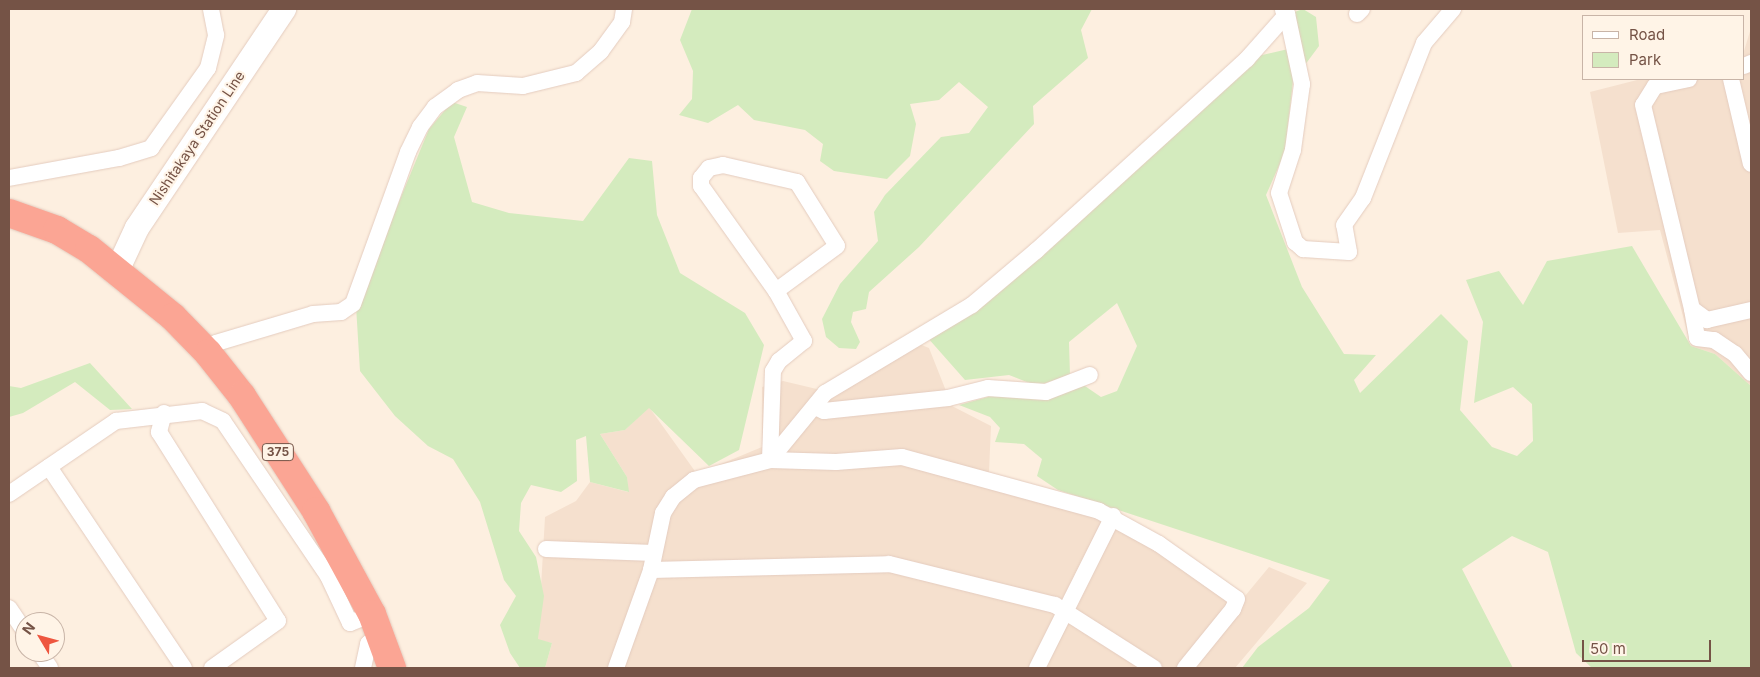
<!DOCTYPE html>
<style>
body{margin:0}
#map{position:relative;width:1760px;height:677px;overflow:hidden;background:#fdefe0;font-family:Inter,sans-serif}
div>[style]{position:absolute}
.residential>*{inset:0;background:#f5e0ce}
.green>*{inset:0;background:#d4ebbe}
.roads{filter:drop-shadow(0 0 1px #e4ccbf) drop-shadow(0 0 1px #e4ccbf)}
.street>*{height:16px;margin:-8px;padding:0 8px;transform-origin:8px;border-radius:8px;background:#fff}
.secondary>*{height:24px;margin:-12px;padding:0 12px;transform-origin:12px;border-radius:12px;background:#fff}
.highway>*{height:28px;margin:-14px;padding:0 14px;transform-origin:14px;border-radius:14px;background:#fba594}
span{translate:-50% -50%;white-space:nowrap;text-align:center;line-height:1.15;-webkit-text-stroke:4px #fff4e7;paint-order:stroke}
.shield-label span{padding:1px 4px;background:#fff4e7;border:1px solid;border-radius:4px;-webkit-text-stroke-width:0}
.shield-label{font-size:12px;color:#755346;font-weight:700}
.street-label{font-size:14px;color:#755346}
.frame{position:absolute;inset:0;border:10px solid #755346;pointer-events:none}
.legend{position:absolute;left:1582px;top:15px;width:162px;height:65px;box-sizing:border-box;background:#fff4e7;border:1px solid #c8b4a7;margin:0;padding:6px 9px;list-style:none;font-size:15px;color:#755346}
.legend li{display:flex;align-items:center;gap:10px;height:25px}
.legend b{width:25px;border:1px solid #c8b4a7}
.north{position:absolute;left:15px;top:612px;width:50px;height:50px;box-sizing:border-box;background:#fff4e7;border:1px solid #c8b4a7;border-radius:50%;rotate:307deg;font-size:14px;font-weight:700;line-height:20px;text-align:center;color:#755346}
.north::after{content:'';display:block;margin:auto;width:18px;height:22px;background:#ee563f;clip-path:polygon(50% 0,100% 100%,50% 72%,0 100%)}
.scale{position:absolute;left:1582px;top:640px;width:129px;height:22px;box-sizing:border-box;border:2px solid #755346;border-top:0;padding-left:6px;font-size:15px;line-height:18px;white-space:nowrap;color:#755346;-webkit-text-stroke:4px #fff4e7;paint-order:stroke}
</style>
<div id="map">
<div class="residential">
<i style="clip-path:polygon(1751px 28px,1751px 386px,1715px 354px,1691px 346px,1660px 230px,1618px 233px,1590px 92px,1641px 79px,1744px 79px,1744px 51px)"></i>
<i style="clip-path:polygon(904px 338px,929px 348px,952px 406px,991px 426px,989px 472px,1116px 510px,1245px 596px,1269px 567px,1307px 583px,1235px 668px,545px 668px,552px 643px,538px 640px,545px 517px,576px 501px,590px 482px,628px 492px,627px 477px,600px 434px,625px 430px,649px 407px,697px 474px,762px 447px,762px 387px,783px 381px,821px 390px)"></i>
</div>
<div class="green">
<i style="clip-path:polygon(692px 9px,1092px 9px,1081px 30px,1088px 58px,1033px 106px,1034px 124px,919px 247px,869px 292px,866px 309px,853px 312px,851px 322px,860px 342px,856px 349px,839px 348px,826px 337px,822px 319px,840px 284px,878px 241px,874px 212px,885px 195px,941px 137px,969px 133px,988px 107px,959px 82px,939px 100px,910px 104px,916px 124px,910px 156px,887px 179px,834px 171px,820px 161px,823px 144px,805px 130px,754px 120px,738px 105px,708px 123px,679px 115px,692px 99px,693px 71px,680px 40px)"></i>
<i style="clip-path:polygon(1303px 9px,1316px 17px,1319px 46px,1293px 81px,1285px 152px,1266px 195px,1302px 287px,1344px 354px,1376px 355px,1354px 380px,1360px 393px,1441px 314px,1468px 341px,1460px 410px,1492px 447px,1517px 456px,1533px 441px,1532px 404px,1513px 387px,1474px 403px,1483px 322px,1466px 280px,1499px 271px,1523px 305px,1547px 261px,1632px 246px,1691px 346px,1715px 354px,1751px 386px,1751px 668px,1592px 668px,1576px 653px,1548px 552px,1512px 536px,1462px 569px,1513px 668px,1242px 668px,1258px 647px,1309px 608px,1330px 580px,1058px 490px,1037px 476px,1042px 459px,1024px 444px,995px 442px,1000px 428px,990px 417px,959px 405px,1002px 393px,1082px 384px,1101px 397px,1117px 391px,1137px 346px,1117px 303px,1069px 342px,1070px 375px,1037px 386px,1009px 375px,965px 380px,927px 337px,1258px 56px,1297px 47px,1289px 14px)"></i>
<i style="clip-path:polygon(452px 102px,467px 107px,454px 137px,472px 202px,509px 213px,583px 221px,629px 158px,652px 161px,657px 215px,680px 273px,745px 313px,764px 345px,739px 450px,709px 466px,649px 408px,625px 430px,600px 434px,627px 477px,629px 492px,590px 482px,586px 436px,576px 440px,577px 481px,561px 492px,531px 485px,521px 503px,519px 531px,536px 557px,544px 596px,538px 639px,552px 643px,545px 668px,520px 668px,510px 653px,500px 625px,516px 596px,504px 580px,480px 502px,453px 459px,428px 446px,395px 416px,360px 371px,356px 306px,429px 129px)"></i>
<i style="clip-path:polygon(90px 363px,132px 409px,110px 410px,75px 382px,23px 413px,9px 417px,9px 386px,21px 388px)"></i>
</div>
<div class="roads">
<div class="street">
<i style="left:1283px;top:10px;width:6px;rotate:45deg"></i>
<i style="left:1287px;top:14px;width:72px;rotate:77.9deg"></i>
<i style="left:1302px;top:84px;width:67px;rotate:97.8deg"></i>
<i style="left:1293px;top:150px;width:45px;rotate:108deg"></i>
<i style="left:1279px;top:193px;width:52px;rotate:71.9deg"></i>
<i style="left:1295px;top:242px;width:11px;rotate:41deg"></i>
<i style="left:1303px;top:249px;width:46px;rotate:3.7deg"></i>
<i style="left:1349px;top:252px;width:27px;rotate:-100deg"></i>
<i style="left:1344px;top:225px;width:33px;rotate:-55deg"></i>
<i style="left:1363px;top:198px;width:167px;rotate:-68.5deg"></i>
<i style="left:1424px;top:43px;width:45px;rotate:-49.5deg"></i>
<i style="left:1357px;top:14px;width:7px;rotate:-45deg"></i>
<i style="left:1744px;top:66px;width:8px;rotate:-23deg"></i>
<i style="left:1689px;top:79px;width:35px;rotate:168deg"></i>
<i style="left:1655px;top:86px;width:22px;rotate:122deg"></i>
<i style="left:1643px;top:105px;width:210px;rotate:76.5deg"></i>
<i style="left:1692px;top:309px;width:19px;rotate:36deg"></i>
<i style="left:1707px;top:320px;width:45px;rotate:-12.8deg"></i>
<i style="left:1731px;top:79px;width:87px;rotate:76.8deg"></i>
<i style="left:9px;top:178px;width:112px;rotate:-10.3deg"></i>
<i style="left:119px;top:158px;width:34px;rotate:-17deg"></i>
<i style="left:151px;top:148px;width:98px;rotate:-54.5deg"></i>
<i style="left:208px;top:68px;width:34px;rotate:-76deg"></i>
<i style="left:216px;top:35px;width:26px;rotate:-101deg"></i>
<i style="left:1692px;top:309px;width:29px;rotate:80deg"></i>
<i style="left:1697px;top:338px;width:17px;rotate:7deg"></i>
<i style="left:1714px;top:340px;width:25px;rotate:34deg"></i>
<i style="left:1735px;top:354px;width:25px;rotate:50deg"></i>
<i style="left:208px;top:353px;width:13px;rotate:-51deg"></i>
<i style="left:216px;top:343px;width:101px;rotate:-16.6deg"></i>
<i style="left:313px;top:314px;width:28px;rotate:-4deg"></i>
<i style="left:341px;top:312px;width:14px;rotate:-34deg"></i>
<i style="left:353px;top:304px;width:162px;rotate:-70.1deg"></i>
<i style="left:408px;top:152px;width:28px;rotate:-64deg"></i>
<i style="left:420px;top:127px;width:25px;rotate:-53deg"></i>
<i style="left:435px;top:107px;width:29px;rotate:-36deg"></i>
<i style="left:458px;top:90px;width:20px;rotate:-20deg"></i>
<i style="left:477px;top:83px;width:46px;rotate:3.7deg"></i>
<i style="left:523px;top:86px;width:55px;rotate:-13.8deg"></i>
<i style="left:576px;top:73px;width:33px;rotate:-41deg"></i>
<i style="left:601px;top:51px;width:36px;rotate:-54deg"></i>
<i style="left:622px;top:22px;width:13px;rotate:-81deg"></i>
<i style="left:815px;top:407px;width:10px;rotate:24deg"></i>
<i style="left:824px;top:411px;width:125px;rotate:-6deg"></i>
<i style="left:948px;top:398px;width:41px;rotate:-14deg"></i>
<i style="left:988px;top:388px;width:58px;rotate:3.9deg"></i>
<i style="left:1046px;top:392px;width:47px;rotate:-21.1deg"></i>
<i style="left:164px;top:413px;width:20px;rotate:105deg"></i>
<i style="left:159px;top:432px;width:223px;rotate:57.8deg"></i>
<i style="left:278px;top:621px;width:81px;rotate:144.5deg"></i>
<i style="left:770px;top:460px;width:87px;rotate:-50.6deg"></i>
<i style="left:825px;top:393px;width:171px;rotate:-30.9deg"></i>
<i style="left:972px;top:305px;width:84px;rotate:-40.2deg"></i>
<i style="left:1036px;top:251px;width:285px;rotate:-42.3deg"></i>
<i style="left:1247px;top:59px;width:60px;rotate:-48.4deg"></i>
<i style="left:770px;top:460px;width:89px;rotate:-88.1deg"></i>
<i style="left:773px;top:371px;width:12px;rotate:-59deg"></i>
<i style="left:779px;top:361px;width:32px;rotate:-39deg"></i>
<i style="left:804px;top:341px;width:57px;rotate:-119.2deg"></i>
<i style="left:776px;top:291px;width:129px;rotate:-125.5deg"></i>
<i style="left:701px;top:186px;width:8px;rotate:-90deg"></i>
<i style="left:701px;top:178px;width:13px;rotate:-51deg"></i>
<i style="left:709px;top:168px;width:14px;rotate:-12deg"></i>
<i style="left:723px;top:165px;width:76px;rotate:12.9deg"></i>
<i style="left:797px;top:182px;width:75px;rotate:58deg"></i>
<i style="left:837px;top:246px;width:76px;rotate:143.6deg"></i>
<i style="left:49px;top:467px;width:242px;rotate:56.1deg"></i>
<i style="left:9px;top:494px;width:130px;rotate:-34.3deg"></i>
<i style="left:116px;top:421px;width:87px;rotate:-6.6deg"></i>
<i style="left:202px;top:411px;width:23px;rotate:25deg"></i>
<i style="left:223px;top:421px;width:187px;rotate:55.9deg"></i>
<i style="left:328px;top:576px;width:52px;rotate:64.9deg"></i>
<i style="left:350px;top:623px;width:24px;rotate:-22deg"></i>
<i style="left:546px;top:549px;width:108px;rotate:2.1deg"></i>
<i style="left:651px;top:570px;width:238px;rotate:-1.4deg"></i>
<i style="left:889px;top:564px;width:171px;rotate:13.9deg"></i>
<i style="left:1055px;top:605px;width:117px;rotate:32.5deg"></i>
<i style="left:9px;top:608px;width:29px;rotate:56deg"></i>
<i style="left:39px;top:652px;width:19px;rotate:55deg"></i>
<i style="left:363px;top:668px;width:25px;rotate:-78deg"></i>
<i style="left:368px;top:644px;width:15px;rotate:-42deg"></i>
<i style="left:616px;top:668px;width:104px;rotate:-70.3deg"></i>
<i style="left:651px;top:570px;width:58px;rotate:-78.1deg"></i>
<i style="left:663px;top:513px;width:19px;rotate:-58deg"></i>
<i style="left:673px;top:497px;width:27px;rotate:-39deg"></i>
<i style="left:694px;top:480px;width:79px;rotate:-14.7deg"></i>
<i style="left:770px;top:460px;width:66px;rotate:1.7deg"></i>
<i style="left:836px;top:462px;width:66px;rotate:-4.3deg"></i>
<i style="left:902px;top:457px;width:204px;rotate:15.3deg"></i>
<i style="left:1099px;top:511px;width:68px;rotate:28.8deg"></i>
<i style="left:1159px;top:544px;width:95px;rotate:35.2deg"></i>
<i style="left:1237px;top:599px;width:11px;rotate:112deg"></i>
<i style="left:1233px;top:609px;width:76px;rotate:129.1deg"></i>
<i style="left:1037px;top:668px;width:170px;rotate:-63.4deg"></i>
</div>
<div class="secondary">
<i style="left:117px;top:271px;width:47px;rotate:-65.1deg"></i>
<i style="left:137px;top:228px;width:264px;rotate:-56.1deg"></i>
</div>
<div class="highway">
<i style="left:9px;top:213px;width:51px;rotate:19.5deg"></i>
<i style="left:57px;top:230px;width:37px;rotate:31deg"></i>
<i style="left:89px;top:249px;width:108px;rotate:39deg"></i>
<i style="left:173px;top:317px;width:50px;rotate:45.8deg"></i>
<i style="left:208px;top:353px;width:55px;rotate:51.7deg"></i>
<i style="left:242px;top:396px;width:137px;rotate:57.2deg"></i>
<i style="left:316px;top:511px;width:117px;rotate:61.5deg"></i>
<i style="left:372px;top:614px;width:58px;rotate:69.7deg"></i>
</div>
</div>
<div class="shield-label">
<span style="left:278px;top:452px">375</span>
</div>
<div class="street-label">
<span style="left:197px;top:138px;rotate:-56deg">Nishitakaya Station Line</span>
</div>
<div class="frame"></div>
<ul class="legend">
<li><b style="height:6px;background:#fff"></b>Road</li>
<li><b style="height:14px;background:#d4ebbe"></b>Park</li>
</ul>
<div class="north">N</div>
<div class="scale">50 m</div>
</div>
